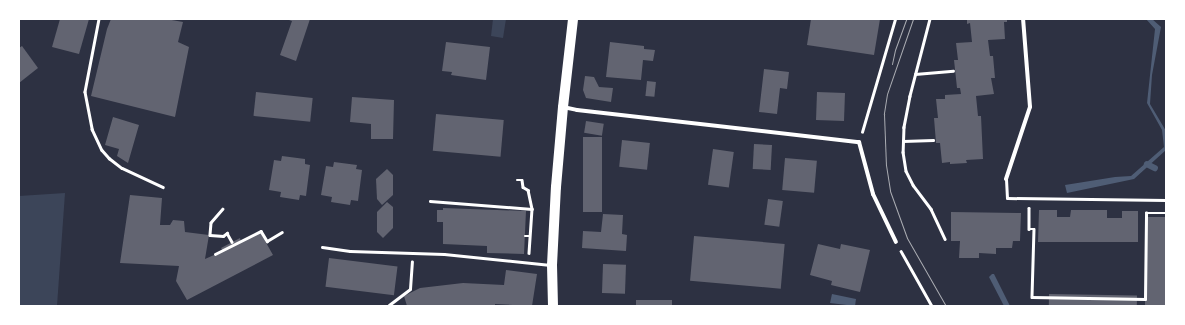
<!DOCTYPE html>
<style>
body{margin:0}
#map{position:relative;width:1185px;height:325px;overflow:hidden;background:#2d3142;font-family:"Titillium Web",sans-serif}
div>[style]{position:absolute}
.green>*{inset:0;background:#3c4559}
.water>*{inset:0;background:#4f5d75}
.stream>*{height:5.5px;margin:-2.75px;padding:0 2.75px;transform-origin:2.75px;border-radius:2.75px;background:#4f5d75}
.building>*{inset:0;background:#626471;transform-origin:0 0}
.path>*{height:2.5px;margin:-1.25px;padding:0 1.25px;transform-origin:1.25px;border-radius:1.25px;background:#fff}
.service>*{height:3px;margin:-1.5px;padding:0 1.5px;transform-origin:1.5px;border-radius:1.5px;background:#fff}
.minor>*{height:4px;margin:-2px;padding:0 2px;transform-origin:2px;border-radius:2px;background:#fff}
.primary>*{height:10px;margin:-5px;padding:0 5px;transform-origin:5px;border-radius:5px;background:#fff}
.tram>*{height:1px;margin:-0.5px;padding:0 0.5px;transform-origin:0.5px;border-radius:0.5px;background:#abadb3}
span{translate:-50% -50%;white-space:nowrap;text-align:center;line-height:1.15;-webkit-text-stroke:3.5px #fff;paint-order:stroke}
.frame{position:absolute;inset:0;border:20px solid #fff;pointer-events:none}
</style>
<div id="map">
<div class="green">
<i style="clip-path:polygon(493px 19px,506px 19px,503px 38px,491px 36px)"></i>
<i style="clip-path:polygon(65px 193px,57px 306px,19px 306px,19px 196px)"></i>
</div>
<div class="water">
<i style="clip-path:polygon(1146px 19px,1152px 19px,1161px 27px,1152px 75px,1150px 104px,1166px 131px,1166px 150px,1134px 179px,1067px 193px,1065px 185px,1115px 177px,1131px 176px,1164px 147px,1162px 130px,1147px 103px,1155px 29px)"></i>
<i style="clip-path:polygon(992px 274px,994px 274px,1010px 306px,1004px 306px,989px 277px)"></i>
<i style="clip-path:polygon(832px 294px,856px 299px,855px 306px,830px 303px)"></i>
</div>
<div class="stream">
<i style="left:1147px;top:164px;width:9px;rotate:27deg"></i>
</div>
<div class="building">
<i style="clip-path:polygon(60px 19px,89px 19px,79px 54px,52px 47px)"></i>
<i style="clip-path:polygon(111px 19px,166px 19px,183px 22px,178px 42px,189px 47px,175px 117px,91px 96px,107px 29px)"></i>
<i style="clip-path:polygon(286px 19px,310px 19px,296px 61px,280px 55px,292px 21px)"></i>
<i style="clip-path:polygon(811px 19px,880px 19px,874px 55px,807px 45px)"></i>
<i style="clip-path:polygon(967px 19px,1007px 19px,1007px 22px,1004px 22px,1005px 39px,988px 40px,990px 56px,993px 56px,995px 78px,991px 78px,994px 94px,976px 96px,978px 116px,981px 116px,983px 159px,966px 160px,967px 163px,950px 164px,950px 162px,942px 163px,940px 143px,936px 143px,934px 118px,938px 118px,936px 99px,945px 99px,945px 95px,961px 94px,960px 88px,957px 88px,954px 60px,958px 60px,956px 43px,972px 42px,970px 23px,967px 24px)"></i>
<i style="clip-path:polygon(446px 42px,490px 47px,486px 80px,451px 75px,452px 72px,442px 71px)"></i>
<i style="clip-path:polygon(610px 42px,644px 46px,644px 49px,655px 50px,653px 61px,643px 60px,641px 80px,606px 77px)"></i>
<i style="clip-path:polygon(22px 46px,38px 68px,19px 83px,19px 48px)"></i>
<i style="clip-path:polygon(764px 69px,789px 72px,787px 89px,780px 88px,777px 114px,759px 112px)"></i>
<i style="clip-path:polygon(585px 76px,594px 77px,599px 87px,613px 88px,611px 102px,586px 98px,583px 90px)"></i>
<i style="left:647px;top:81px;width:9px;height:15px;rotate:6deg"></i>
<i style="left:256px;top:92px;width:57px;height:24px;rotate:6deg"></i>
<i style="left:817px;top:92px;width:28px;height:28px;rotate:2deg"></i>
<i style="clip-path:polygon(352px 97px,394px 100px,393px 139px,371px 139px,371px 124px,350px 122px)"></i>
<i style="left:436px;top:114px;width:68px;height:37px;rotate:5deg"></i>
<i style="clip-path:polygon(113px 117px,139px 125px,128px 163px,117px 156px,119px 149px,105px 145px)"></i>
<i style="left:586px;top:121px;width:18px;height:12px;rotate:9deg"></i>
<i style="left:583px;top:137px;width:19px;height:75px"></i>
<i style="left:622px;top:140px;width:28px;height:27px;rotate:6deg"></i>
<i style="left:754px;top:144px;width:18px;height:25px;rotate:3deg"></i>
<i style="left:713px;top:149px;width:21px;height:36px;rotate:8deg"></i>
<i style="clip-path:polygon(282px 156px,305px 159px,305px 164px,310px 165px,306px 196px,300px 195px,299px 200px,280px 197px,281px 192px,269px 190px,274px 160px,281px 161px)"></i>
<i style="left:785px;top:158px;width:32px;height:32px;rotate:5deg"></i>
<i style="clip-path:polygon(334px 162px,357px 165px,356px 169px,362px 170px,358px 201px,351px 200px,350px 205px,331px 202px,332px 197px,321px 195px,326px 166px,333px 167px)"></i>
<i style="clip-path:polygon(387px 169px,393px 175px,393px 195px,382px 205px,377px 199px,376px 179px)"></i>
<i style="clip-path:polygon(130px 195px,162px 198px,160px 225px,170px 225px,173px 220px,184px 221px,185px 232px,209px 235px,205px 259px,223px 251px,221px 248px,240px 238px,241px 242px,260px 232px,273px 255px,187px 300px,176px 281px,179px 266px,120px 263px)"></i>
<i style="left:768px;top:199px;width:15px;height:26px;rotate:8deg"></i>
<i style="clip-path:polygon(387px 202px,393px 207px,393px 228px,383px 238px,377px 232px,377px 212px)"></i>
<i style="clip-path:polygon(443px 208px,526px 211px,524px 254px,487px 253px,487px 246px,443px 244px,443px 222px,437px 222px,437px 210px,443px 210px)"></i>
<i style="clip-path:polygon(1039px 210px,1057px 210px,1057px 217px,1070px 217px,1071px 210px,1107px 210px,1107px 218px,1122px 218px,1122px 211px,1138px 211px,1138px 242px,1038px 242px)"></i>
<i style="clip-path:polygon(951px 212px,1021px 213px,1020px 241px,1013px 241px,1012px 248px,996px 248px,996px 254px,979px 253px,979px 258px,959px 258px,960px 241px,951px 241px)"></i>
<i style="clip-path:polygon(603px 214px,623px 215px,622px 234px,627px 235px,626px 251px,582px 248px,583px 231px,601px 232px)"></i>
<i style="left:1145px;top:217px;width:21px;height:89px"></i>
<i style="left:694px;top:236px;width:91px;height:45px;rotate:5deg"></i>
<i style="clip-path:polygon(818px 244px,840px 249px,841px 244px,870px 250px,860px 292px,831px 285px,832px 281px,810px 275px)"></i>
<i style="left:329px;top:258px;width:69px;height:29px;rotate:7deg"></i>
<i style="left:603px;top:264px;width:23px;height:29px;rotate:2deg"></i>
<i style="clip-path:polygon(506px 270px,537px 274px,532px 306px,495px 304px,495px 306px,407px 306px,404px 296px,420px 288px,463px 283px,504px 285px)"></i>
<i style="left:1049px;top:294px;width:88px;height:12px;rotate:1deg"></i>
<i style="left:636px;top:300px;width:36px;height:6px"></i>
</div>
<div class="path">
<i style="left:99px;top:19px;width:74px;rotate:100.9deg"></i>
<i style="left:85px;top:92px;width:38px;rotate:79deg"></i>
<i style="left:92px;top:129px;width:23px;rotate:65deg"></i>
<i style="left:102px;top:150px;width:11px;rotate:49deg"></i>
<i style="left:109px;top:158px;width:16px;rotate:38deg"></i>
<i style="left:122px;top:168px;width:45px;rotate:24.9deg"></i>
<i style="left:930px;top:19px;width:80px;rotate:104.6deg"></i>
<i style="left:910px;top:96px;width:32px;rotate:101deg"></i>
<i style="left:904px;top:127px;width:25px;rotate:92deg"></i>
<i style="left:903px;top:152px;width:19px;rotate:81deg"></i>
<i style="left:906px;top:171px;width:16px;rotate:63deg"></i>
<i style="left:913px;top:185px;width:30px;rotate:53deg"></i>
<i style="left:931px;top:209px;width:33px;rotate:65deg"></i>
<i style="left:915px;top:74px;width:38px;rotate:-5deg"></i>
<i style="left:862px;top:132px;width:118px;rotate:-73.7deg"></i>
<i style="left:903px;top:141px;width:30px;rotate:-2deg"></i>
<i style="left:517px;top:180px;width:5px"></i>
<i style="left:522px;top:180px;width:7px;rotate:82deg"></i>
<i style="left:523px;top:187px;width:6px;rotate:31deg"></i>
<i style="left:528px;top:190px;width:19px;rotate:78deg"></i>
<i style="left:532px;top:209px;width:44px;rotate:93.9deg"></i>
<i style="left:430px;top:201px;width:102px;rotate:4.5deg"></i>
<i style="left:1029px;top:208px;width:21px;rotate:90deg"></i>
<i style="left:1029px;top:229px;width:5px"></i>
<i style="left:1034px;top:229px;width:68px;rotate:91.7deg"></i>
<i style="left:1032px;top:297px;width:113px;rotate:1deg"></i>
<i style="left:1145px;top:299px;width:86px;rotate:-89.3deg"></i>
<i style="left:1146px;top:213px;width:20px"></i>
<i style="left:223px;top:209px;width:18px;rotate:131deg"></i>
<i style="left:211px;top:223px;width:12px;rotate:95deg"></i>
<i style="left:210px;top:235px;width:13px;rotate:4deg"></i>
<i style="left:223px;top:236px;width:5px;rotate:-37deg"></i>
<i style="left:227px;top:233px;width:10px;rotate:61deg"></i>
<i style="left:525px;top:236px;width:5px"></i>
<i style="left:901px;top:251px;width:63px;rotate:60.6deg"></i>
<i style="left:215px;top:254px;width:51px;rotate:-26.6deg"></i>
<i style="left:261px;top:231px;width:12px;rotate:59deg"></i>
<i style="left:267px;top:241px;width:17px;rotate:-31deg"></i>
<i style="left:389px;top:305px;width:26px;rotate:-37deg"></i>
<i style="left:410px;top:289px;width:27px;rotate:-86deg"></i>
</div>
<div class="service">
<i style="left:1006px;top:179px;width:19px;rotate:87deg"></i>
<i style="left:1007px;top:198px;width:159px;rotate:0.7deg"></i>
<i style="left:322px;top:247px;width:28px;rotate:8deg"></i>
<i style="left:350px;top:251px;width:94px;rotate:1.8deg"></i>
<i style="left:444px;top:254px;width:107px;rotate:5.9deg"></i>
</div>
<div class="minor">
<i style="left:563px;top:107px;width:14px;rotate:12deg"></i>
<i style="left:577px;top:110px;width:284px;rotate:6.5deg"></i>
<i style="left:859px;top:142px;width:54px;rotate:74.9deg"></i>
<i style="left:873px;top:194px;width:53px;rotate:64.4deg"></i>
<i style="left:1006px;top:179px;width:76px;rotate:-71.6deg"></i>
<i style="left:1030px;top:107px;width:88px;rotate:-94.5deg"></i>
</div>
<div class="primary">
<i style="left:553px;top:306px;width:41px;rotate:-91.4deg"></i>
<i style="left:552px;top:265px;width:78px;rotate:-87.1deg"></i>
<i style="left:556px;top:187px;width:80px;rotate:-85deg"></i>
<i style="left:563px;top:107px;width:89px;rotate:-83.5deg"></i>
</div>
<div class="tram">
<i style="left:913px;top:19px;width:79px;rotate:109.1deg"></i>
<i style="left:887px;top:94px;width:20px;rotate:99deg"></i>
<i style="left:884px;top:114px;width:51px;rotate:87.8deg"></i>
<i style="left:886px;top:165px;width:26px;rotate:81deg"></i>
<i style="left:890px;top:191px;width:50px;rotate:70.1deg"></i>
<i style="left:907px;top:238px;width:78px;rotate:60.2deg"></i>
<i style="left:892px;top:64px;width:14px;rotate:-78deg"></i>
<i style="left:895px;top:50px;width:33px;rotate:-70deg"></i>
</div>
<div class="frame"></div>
</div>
